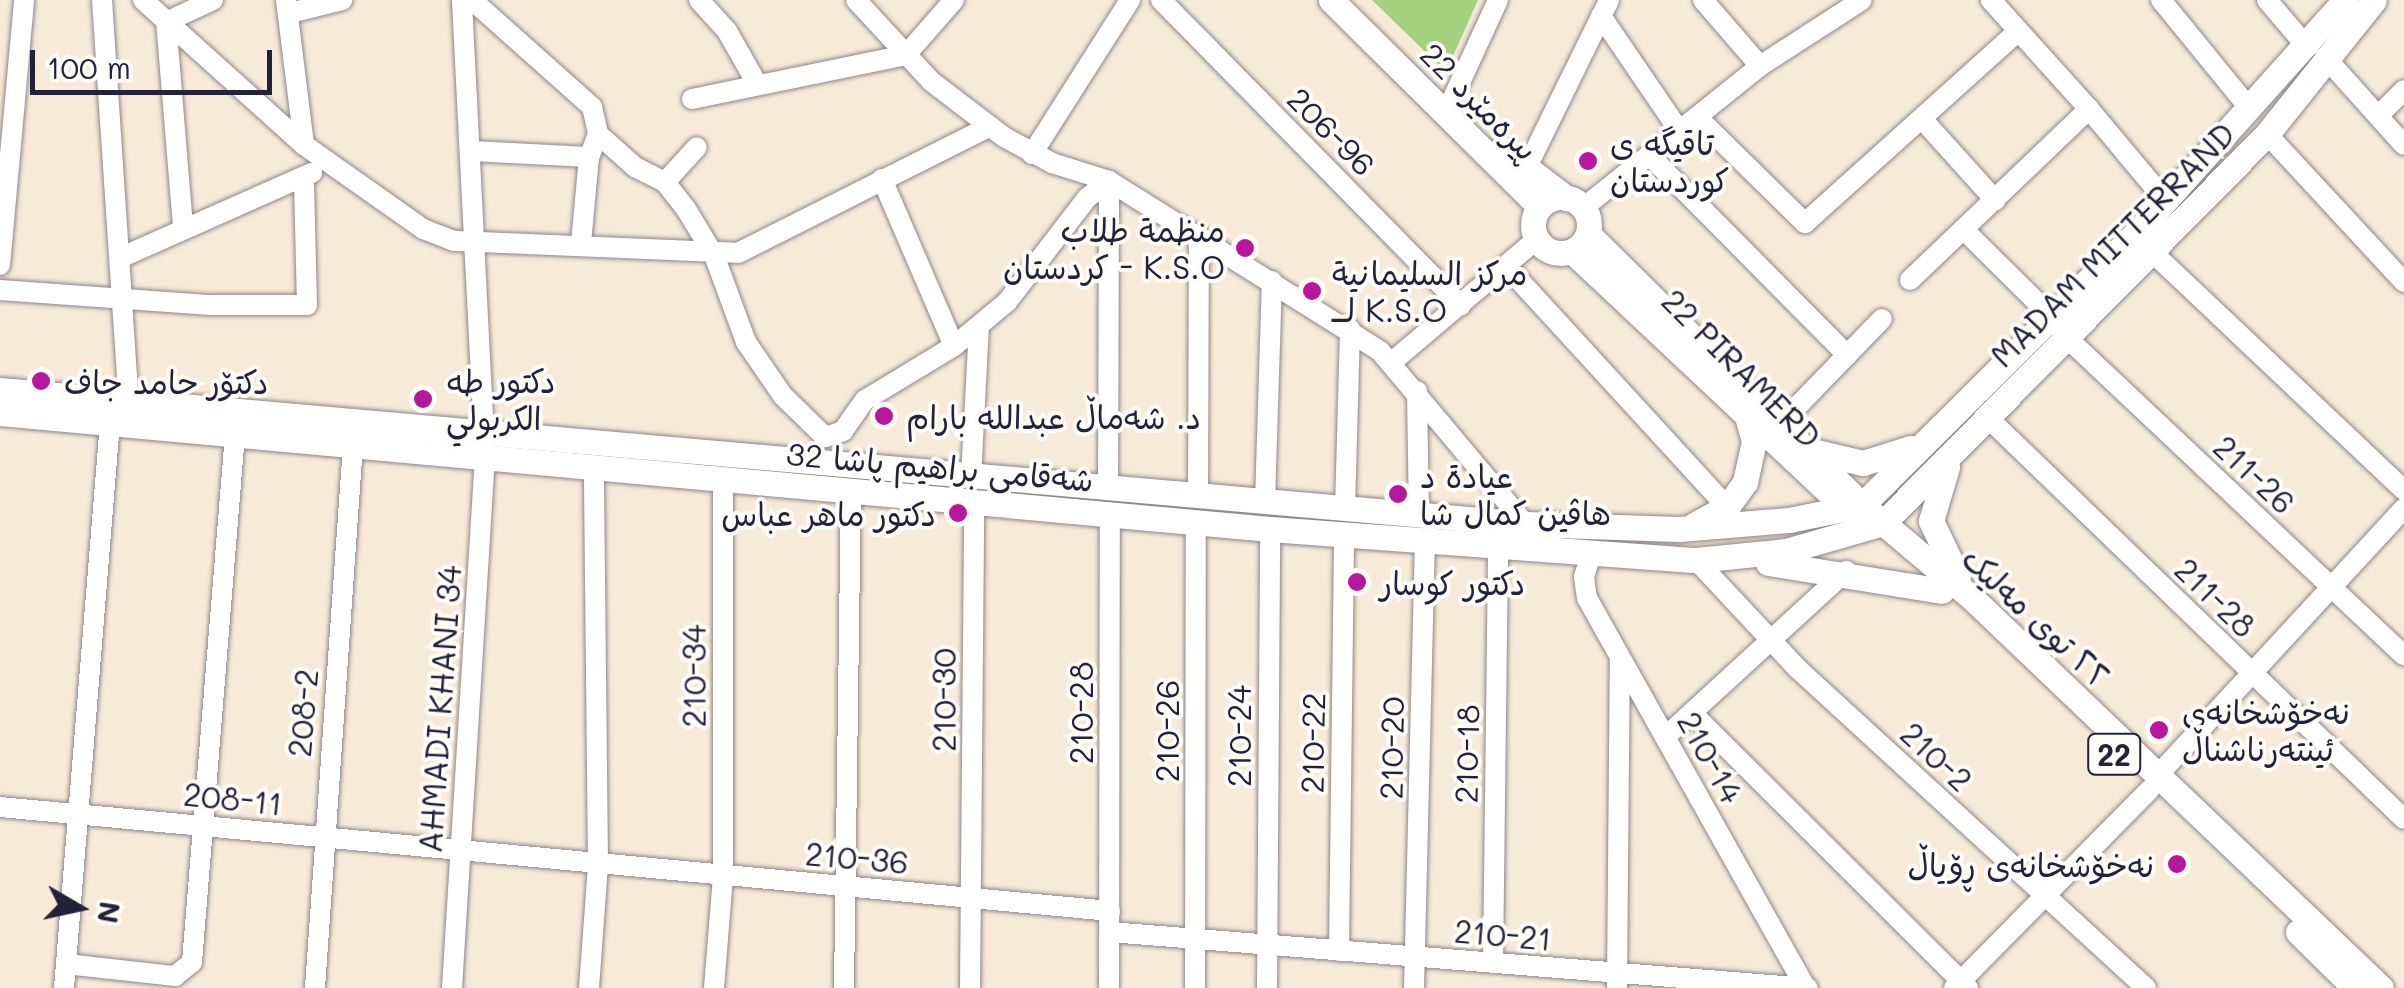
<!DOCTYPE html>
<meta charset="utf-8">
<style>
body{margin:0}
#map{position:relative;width:2404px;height:988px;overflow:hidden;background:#f8ead8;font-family:Mali,"Playpen Sans Arabic",sans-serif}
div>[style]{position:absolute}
.green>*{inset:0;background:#a4d27f}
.roads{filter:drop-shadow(0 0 2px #8d868a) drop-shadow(0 0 2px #8d868a)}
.minor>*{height:20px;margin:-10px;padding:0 10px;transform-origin:10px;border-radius:10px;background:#fff}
.major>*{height:25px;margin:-12.5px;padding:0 12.5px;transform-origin:12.5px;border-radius:12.5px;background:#fff}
.major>.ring{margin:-12.5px;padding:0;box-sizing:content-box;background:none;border:25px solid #fff;border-radius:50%}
.dots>*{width:28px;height:28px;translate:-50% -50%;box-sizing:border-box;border:5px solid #fdfcf7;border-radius:50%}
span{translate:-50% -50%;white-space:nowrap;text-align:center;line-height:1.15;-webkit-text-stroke:8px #fdfcf7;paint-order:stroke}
.shield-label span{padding:2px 8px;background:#fdfcf7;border:2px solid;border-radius:8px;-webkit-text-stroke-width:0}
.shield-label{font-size:30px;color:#22223b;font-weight:700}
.street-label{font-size:32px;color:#22223b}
.poi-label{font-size:32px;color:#22223b}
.left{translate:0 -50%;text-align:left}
.right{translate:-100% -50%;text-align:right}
.north{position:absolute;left:30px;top:858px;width:100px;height:100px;-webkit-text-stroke:8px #fdfcf7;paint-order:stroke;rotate:99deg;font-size:28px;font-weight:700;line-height:40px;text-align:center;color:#22223b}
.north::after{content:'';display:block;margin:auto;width:35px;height:45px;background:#22223b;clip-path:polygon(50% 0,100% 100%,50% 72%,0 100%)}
.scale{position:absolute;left:30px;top:50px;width:242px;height:45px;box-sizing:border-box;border:5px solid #22223b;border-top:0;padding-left:12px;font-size:30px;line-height:35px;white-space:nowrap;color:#22223b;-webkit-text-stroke:8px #fdfcf7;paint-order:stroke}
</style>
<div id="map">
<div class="green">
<i style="clip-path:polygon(1372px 0,1478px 0,1446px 72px)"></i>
</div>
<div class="roads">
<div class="minor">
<i style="left:102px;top:0;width:403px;rotate:86.2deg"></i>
<i style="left:143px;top:0;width:217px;rotate:42deg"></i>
<i style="left:304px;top:145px;width:146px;rotate:35.2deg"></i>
<i style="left:423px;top:229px;width:33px;rotate:21deg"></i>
<i style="left:454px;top:241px;width:284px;rotate:2.4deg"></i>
<i style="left:738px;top:253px;width:282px;rotate:-26.7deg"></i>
<i style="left:286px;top:0;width:146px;rotate:82.9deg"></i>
<i style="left:472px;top:0;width:161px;rotate:41.7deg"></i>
<i style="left:592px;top:107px;width:28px;rotate:77deg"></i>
<i style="left:598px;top:134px;width:25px;rotate:111deg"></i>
<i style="left:589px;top:157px;width:87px;rotate:95.3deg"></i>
<i style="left:699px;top:0;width:42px;rotate:47.9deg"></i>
<i style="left:727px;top:31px;width:59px;rotate:60.4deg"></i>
<i style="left:856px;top:0;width:112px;rotate:47.2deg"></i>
<i style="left:932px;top:82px;width:91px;rotate:37.4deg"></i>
<i style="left:1004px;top:137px;width:55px;rotate:28.4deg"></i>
<i style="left:1052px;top:163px;width:60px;rotate:17.5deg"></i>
<i style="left:1109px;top:181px;width:320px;rotate:32.1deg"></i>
<i style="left:1380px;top:351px;width:226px;rotate:50deg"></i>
<i style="left:1161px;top:0;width:428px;rotate:45.5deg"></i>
<i style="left:1703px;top:0;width:87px;rotate:49.2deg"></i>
<i style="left:2161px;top:0;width:141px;rotate:50.8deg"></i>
<i style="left:2267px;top:0;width:62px;rotate:49.6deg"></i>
<i style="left:290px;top:13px;width:54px;rotate:-14deg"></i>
<i style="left:1601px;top:16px;width:140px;rotate:55.7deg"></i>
<i style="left:2325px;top:57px;width:118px;rotate:48.1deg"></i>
<i style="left:692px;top:99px;width:218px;rotate:-11.6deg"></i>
<i style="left:906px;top:55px;width:73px;rotate:-48.9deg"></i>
<i style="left:1452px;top:100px;width:110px;rotate:-65.3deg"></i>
<i style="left:2089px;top:109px;width:120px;rotate:50.1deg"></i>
<i style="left:2379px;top:115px;width:35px;rotate:-45deg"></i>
<i style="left:1698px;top:118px;width:150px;rotate:44.5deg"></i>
<i style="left:1805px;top:223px;width:287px;rotate:-42deg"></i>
<i style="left:1923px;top:120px;width:108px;rotate:48deg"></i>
<i style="left:598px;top:134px;width:50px;rotate:41.7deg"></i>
<i style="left:635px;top:167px;width:34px;rotate:27deg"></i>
<i style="left:665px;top:182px;width:34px;rotate:52deg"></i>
<i style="left:686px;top:209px;width:54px;rotate:58.7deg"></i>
<i style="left:714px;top:255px;width:93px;rotate:69.8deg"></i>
<i style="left:746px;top:342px;width:65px;rotate:55.6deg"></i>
<i style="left:783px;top:396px;width:59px;rotate:44.3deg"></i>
<i style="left:825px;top:437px;width:19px;rotate:-18deg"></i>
<i style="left:843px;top:431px;width:38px;rotate:-55deg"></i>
<i style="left:865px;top:400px;width:104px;rotate:-31.2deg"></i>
<i style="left:954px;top:346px;width:69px;rotate:-39.7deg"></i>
<i style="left:1007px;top:302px;width:131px;rotate:-52.4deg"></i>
<i style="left:1087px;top:198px;width:28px;rotate:-38deg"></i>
<i style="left:2267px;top:134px;width:202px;rotate:47.2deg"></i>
<i style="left:472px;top:151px;width:117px;rotate:2.9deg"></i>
<i style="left:1032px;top:154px;width:183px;rotate:-57.5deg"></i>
<i style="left:1651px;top:157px;width:279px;rotate:45.3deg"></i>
<i style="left:1526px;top:169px;width:188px;rotate:-63.8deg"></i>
<i style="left:882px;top:179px;width:182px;rotate:66.7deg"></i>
<i style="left:665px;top:182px;width:47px;rotate:-47.6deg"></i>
<i style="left:1583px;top:208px;width:227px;rotate:-38.7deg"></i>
<i style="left:1760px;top:66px;width:121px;rotate:-32.9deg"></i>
<i style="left:183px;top:227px;width:206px;rotate:-94.7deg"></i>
<i style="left:166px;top:22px;width:52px;rotate:-25.1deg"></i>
<i style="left:1963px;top:229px;width:127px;rotate:44.7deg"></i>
<i style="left:2150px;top:250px;width:349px;rotate:43.4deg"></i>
<i style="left:122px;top:257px;width:208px;rotate:-23.9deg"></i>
<i style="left:0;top:265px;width:266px;rotate:-84.8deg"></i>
<i style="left:1508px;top:268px;width:324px;rotate:47.5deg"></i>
<i style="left:1910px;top:280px;width:248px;rotate:-43.7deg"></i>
<i style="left:2089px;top:109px;width:147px;rotate:-132deg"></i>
<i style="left:0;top:290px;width:208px;rotate:4.1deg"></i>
<i style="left:207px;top:305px;width:100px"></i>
<i style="left:307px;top:305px;width:127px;rotate:-91.4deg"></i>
<i style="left:2065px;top:336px;width:465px;rotate:43.3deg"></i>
<i style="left:1392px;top:362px;width:190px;rotate:-40.3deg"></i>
<i style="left:1417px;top:391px;width:123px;rotate:89.1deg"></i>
<i style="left:1987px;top:417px;width:579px;rotate:43.95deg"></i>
<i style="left:1783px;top:421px;width:142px;rotate:-45.9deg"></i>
<i style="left:971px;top:478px;width:152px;rotate:-87deg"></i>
<i style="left:1108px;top:488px;width:307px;rotate:-89.8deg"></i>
<i style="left:1198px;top:496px;width:261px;rotate:-89.8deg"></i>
<i style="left:1265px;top:502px;width:221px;rotate:-88.2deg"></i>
<i style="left:1345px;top:509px;width:180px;rotate:-88.4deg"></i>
<i style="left:1592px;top:552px;width:26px;rotate:108deg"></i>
<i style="left:1584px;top:577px;width:21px;rotate:82deg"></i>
<i style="left:1587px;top:598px;width:447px;rotate:60.7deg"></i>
<i style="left:1696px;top:560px;width:149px;rotate:46.9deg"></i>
<i style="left:1798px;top:669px;width:472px;rotate:42.5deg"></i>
<i style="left:1692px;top:713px;width:390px;rotate:44.9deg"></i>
<i style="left:1665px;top:737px;width:246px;rotate:-42.5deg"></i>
<i style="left:2158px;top:775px;width:363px;rotate:-47.3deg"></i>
<i style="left:0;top:807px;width:1115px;rotate:5.35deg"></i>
<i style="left:1110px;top:932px;width:700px;rotate:4.59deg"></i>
<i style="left:1339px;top:951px;width:416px;rotate:-89.3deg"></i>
<i style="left:1493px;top:963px;width:418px;rotate:-89.3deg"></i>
<i style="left:66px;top:964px;width:110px;rotate:6.3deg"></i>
<i style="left:175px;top:976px;width:22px;rotate:-39deg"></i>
<i style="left:192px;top:962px;width:530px;rotate:-85.34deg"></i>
<i style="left:1617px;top:986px;width:326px;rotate:-89.5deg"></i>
<i style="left:64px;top:988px;width:568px;rotate:-85.35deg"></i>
<i style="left:315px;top:988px;width:545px;rotate:-86deg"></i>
<i style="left:452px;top:988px;width:533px;rotate:-86.45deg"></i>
<i style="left:485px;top:456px;width:457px;rotate:-92.9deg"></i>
<i style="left:589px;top:988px;width:124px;rotate:-85.8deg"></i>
<i style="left:598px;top:864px;width:398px;rotate:-90.6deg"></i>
<i style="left:714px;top:988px;width:113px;rotate:-85.4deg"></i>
<i style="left:723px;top:875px;width:398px;rotate:-90deg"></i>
<i style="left:844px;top:988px;width:496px;rotate:-89.2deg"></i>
<i style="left:970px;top:988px;width:485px;rotate:-89.5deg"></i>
<i style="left:1109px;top:988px;width:473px;rotate:-89.9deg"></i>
<i style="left:1195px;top:988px;width:465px;rotate:-89.9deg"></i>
<i style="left:1267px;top:988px;width:459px;rotate:-89.6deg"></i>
<i style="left:1414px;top:988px;width:448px;rotate:-88.6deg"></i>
<i style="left:1954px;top:988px;width:279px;rotate:-45.4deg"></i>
</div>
<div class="major">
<i style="left:1331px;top:0;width:294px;rotate:44.7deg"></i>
<i style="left:1502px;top:149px;width:81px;rotate:37.4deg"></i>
<i class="ring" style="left:1533px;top:197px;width:31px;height:31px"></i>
<i style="left:1588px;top:234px;width:385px;rotate:44.7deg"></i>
<i style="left:1862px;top:505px;width:144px;rotate:40.2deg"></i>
<i style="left:1972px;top:598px;width:565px;rotate:43.64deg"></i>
<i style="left:1573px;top:252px;width:380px;rotate:43.2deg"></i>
<i style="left:0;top:390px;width:1531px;rotate:5.02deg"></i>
<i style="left:1525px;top:524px;width:154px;rotate:1.9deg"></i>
<i style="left:1679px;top:529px;width:110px;rotate:-4.7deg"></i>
<i style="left:1789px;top:520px;width:75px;rotate:-11.6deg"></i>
<i style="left:1862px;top:505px;width:387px;rotate:-44.8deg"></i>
<i style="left:2137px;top:232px;width:312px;rotate:-48.1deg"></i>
<i style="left:0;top:413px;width:1275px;rotate:5.22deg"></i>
<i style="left:1270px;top:529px;width:427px;rotate:4.2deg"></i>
<i style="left:1696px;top:560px;width:90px;rotate:-5.7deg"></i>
<i style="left:1786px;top:551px;width:101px;rotate:-16.1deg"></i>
<i style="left:1883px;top:523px;width:547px;rotate:-45.37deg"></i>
<i style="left:2267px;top:134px;width:171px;rotate:-51.4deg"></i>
<i style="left:1816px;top:452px;width:48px;rotate:13.2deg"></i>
<i style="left:1863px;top:463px;width:50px;rotate:-17.4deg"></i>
<i style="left:1947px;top:467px;width:56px;rotate:106.5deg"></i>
<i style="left:1931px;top:521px;width:62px;rotate:64.3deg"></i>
<i style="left:1694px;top:525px;width:38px;rotate:-29deg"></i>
<i style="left:1727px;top:507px;width:31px;rotate:-54deg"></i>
<i style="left:1745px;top:482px;width:42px;rotate:-77.6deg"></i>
<i style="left:1754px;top:441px;width:29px;rotate:-106deg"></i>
<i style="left:1768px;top:563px;width:176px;rotate:9.1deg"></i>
<i style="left:2298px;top:932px;width:80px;rotate:44.5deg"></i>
</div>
</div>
<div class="dots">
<i style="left:1588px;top:161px;background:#b5179e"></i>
<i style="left:1245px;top:248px;background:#b5179e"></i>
<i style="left:1312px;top:291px;background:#b5179e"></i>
<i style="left:41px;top:381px;background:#b5179e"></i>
<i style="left:423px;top:399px;background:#b5179e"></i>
<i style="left:884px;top:416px;background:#b5179e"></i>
<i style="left:1398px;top:494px;background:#b5179e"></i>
<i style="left:958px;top:513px;background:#b5179e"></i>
<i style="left:1357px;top:582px;background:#b5179e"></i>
<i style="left:2159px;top:730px;background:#b5179e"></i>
<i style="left:2177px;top:864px;background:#b5179e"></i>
</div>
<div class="shield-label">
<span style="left:2114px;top:754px">22</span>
</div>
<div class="street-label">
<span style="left:1480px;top:101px;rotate:45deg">22 پیرەمێرد</span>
<span style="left:1332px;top:131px;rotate:45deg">206-96</span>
<span style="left:2112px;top:244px;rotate:-45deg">MADAM MITTERRAND</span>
<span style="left:1742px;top:368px;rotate:45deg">22 PIRAMERD</span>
<span style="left:940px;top:466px;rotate:5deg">شەقامی براهیم پاشا 32</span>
<span style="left:2255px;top:474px;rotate:43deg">211-26</span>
<span style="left:2216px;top:597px;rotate:44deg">211-28</span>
<span style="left:2037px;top:617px;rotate:43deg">٢٢ توی مەلیک</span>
<span style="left:693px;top:676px;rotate:-90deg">210-34</span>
<span style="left:943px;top:700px;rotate:-90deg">210-30</span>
<span style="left:439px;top:709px;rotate:-86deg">AHMADI KHANI 34</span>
<span style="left:302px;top:713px;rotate:-85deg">208-2</span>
<span style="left:1080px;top:713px;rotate:-90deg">210-28</span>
<span style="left:1166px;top:731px;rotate:-90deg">210-26</span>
<span style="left:1238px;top:736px;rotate:-90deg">210-24</span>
<span style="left:1312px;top:743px;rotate:-89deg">210-22</span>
<span style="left:1391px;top:748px;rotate:-89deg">210-20</span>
<span style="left:1466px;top:754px;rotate:-89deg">210-18</span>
<span style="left:1937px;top:756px;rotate:43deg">210-2</span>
<span style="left:1711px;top:757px;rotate:61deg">210-14</span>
<span style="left:233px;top:798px;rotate:6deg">208-11</span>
<span style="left:857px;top:857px;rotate:5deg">210-36</span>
<span style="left:1503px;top:934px;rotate:5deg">210-21</span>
</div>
<div class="poi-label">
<span class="left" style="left:1610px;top:161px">تاقيگه ى<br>كوردستان</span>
<span class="right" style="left:1225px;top:248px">منظمة طلاب<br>كردستان - K.S.O</span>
<span class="left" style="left:1332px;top:291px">مرکز السلیمانیة<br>لــ K.S.O</span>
<span class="left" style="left:64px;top:381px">دکتۆر حامد جاف</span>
<span class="left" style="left:446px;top:399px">دكتور طه<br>الكربولي</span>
<span class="left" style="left:906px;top:416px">د. شەماڵ عبداللە بارام</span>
<span class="left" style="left:1420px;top:494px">عيادة د<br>هاڤین کمال شا</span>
<span class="right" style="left:936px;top:513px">دكتور ماهر عباس</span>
<span class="left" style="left:1380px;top:582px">دكتور كوسار</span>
<span class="left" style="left:2182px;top:730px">نەخۆشخانەی<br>ئینتەرناشناڵ</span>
<span class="right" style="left:2154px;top:864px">نەخۆشخانەی ڕۆیاڵ</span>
</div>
<div class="north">N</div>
<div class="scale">100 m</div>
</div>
